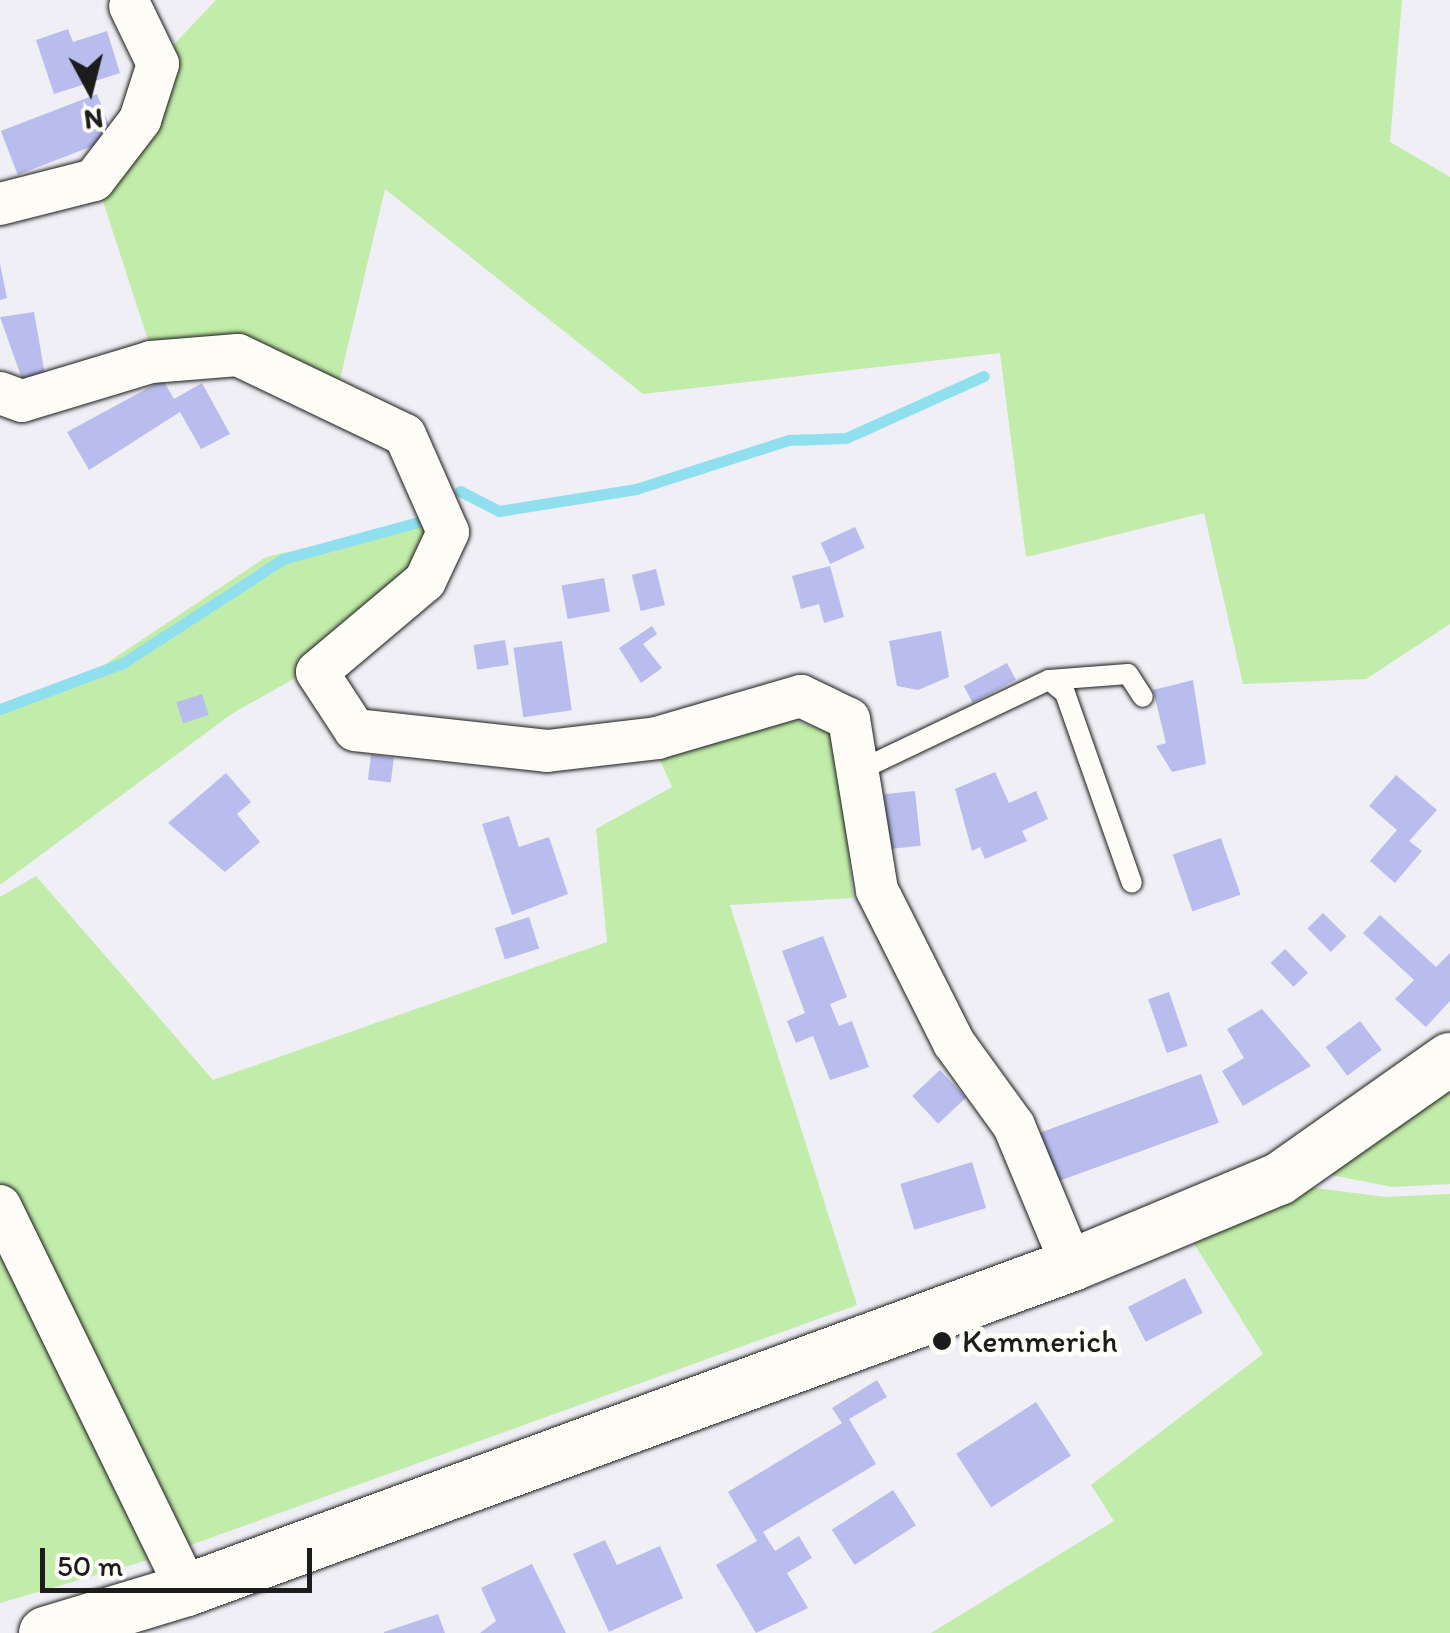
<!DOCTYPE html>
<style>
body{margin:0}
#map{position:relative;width:1450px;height:1633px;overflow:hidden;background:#efeff5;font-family:Itim,sans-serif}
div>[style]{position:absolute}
.green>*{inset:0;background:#c2eca9}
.stream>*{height:11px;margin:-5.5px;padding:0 5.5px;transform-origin:5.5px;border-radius:5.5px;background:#90dfee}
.building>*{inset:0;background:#b8bdee;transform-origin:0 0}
.roads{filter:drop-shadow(0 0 2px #1c1c1c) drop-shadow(0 0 2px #1c1c1c)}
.service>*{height:20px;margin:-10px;padding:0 10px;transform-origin:10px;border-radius:10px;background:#fdfcf7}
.minor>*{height:42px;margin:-21px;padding:0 21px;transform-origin:21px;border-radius:21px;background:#fdfcf7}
.tertiary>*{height:52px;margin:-26px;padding:0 26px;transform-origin:26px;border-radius:26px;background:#fdfcf7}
.dots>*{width:28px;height:28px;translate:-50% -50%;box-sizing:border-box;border:5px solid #fdfcf7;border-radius:50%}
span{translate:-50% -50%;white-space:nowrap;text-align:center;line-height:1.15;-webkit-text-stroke:10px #fdfcf7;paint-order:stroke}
.poi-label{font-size:32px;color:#1c1c1c}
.left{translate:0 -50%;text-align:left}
.north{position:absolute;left:40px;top:40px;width:100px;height:100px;-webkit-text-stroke:8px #fdfcf7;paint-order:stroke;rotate:173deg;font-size:28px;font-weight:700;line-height:40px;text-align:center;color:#1c1c1c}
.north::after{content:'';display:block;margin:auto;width:35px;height:45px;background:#1c1c1c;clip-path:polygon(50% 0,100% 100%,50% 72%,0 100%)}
.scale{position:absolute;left:40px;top:1548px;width:272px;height:45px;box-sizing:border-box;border:5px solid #1c1c1c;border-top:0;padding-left:12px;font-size:30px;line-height:35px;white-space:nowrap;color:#1c1c1c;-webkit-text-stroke:8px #fdfcf7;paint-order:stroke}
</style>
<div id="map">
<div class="green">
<i style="clip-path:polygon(216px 0,1402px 0,1390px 142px,1450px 177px,1450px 624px,1366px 679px,1243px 684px,1204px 513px,1026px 557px,1000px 353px,643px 394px,385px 189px,337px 392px,149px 343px,98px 186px,162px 57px)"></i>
<i style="clip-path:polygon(440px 517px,441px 533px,313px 668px,233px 713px,0 885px,0 710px,89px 675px,266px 557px)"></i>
<i style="clip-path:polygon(781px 715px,838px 736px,853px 898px,730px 905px,857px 1305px,174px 1551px,0 1200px,0 897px,36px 876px,213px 1080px,607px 942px,596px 829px,672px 787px,659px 758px)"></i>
<i style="clip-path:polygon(1450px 1069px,1450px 1184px,1392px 1187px,1306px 1170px)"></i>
<i style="clip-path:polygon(1277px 1183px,1386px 1197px,1450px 1194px,1450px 1633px,931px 1633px,1114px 1521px,1091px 1485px,1263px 1354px,1185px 1229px)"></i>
<i style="clip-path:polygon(0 1216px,165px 1555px,0 1603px)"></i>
</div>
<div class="stream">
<i style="left:460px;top:491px;width:44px;rotate:27.1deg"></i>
<i style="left:499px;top:511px;width:139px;rotate:-9.1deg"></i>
<i style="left:636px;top:489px;width:161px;rotate:-17.8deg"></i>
<i style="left:789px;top:440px;width:57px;rotate:-2deg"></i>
<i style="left:846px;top:438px;width:151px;rotate:-24.2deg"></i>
<i style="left:0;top:709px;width:131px;rotate:-20.5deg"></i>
<i style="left:123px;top:663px;width:191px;rotate:-33deg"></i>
<i style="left:283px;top:559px;width:148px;rotate:-15.3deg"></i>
</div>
<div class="building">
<i style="clip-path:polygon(68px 29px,73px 42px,107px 31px,120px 73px,54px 94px,36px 40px)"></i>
<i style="left:97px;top:94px;width:47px;height:103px;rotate:69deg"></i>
<i style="clip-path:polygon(0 264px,7px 298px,0 300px)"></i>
<i style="clip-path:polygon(34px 312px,45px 375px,22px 379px,0 317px)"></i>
<i style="clip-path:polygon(163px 380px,174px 399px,202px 383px,230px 434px,201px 449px,180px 412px,89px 470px,67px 432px)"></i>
<i style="left:855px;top:527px;width:23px;height:38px;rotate:65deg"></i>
<i style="clip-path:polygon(830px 566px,844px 617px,824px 623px,819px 604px,801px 609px,792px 576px)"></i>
<i style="left:656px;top:569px;width:37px;height:25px;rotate:76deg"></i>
<i style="left:604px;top:578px;width:34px;height:43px;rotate:80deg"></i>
<i style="clip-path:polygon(652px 626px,657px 634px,643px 644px,662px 668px,641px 683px,619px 648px)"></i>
<i style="clip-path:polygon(941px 631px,949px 677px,918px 690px,897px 686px,889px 641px)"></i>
<i style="left:505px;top:640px;width:25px;height:32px;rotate:81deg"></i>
<i style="left:562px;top:641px;width:70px;height:49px;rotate:82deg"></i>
<i style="left:1007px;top:663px;width:19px;height:49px;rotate:62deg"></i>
<i style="clip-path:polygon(1193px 680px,1206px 764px,1172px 772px,1156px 746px,1166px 743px,1153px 690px)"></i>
<i style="left:202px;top:694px;width:22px;height:27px;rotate:72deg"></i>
<i style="left:371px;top:755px;width:23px;height:25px;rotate:7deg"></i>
<i style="clip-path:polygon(995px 772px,1009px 803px,1036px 791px,1048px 819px,1022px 831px,1027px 841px,985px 859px,980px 847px,972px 851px,955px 789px)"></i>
<i style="clip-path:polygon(226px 773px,251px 802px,237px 814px,260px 842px,225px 872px,168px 823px)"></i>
<i style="clip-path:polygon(1396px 775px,1437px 810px,1409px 841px,1422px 851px,1395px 883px,1370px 861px,1397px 830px,1369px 806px)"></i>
<i style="left:915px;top:791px;width:55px;height:31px;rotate:84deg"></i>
<i style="clip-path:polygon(509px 816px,519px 847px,549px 837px,568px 894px,512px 915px,482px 824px)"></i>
<i style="left:1221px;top:838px;width:60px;height:51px;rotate:71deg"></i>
<i style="left:1323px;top:913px;width:33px;height:22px;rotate:45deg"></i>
<i style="clip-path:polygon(1380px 915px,1436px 967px,1450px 953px,1450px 1001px,1426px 1027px,1395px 999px,1414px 980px,1363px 933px)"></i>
<i style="left:529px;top:917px;width:33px;height:36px;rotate:72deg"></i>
<i style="clip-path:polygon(823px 936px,847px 997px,830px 1004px,839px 1026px,852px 1021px,869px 1067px,830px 1080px,813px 1036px,796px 1043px,787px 1021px,805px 1013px,782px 951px)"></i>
<i style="left:1285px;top:949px;width:33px;height:20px;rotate:46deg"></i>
<i style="left:1169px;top:992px;width:57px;height:22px;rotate:71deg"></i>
<i style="clip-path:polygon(1262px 1009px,1311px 1066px,1243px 1106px,1222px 1071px,1244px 1058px,1227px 1029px)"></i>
<i style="left:1360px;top:1021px;width:36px;height:43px;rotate:53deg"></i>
<i style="left:940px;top:1070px;width:38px;height:38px;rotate:47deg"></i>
<i style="left:1201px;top:1074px;width:52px;height:173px;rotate:70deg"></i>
<i style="left:972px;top:1162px;width:48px;height:75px;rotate:73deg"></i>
<i style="left:1185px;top:1278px;width:39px;height:64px;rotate:63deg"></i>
<i style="clip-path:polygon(877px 1380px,887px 1397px,849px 1419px,876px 1464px,763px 1532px,775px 1551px,799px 1536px,812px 1558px,787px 1573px,808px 1608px,756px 1633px,716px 1565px,757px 1541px,728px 1492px,842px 1423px,832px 1408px)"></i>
<i style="left:1036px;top:1402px;width:64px;height:95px;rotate:57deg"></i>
<i style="left:893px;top:1490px;width:42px;height:73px;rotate:57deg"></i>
<i style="clip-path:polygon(605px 1540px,617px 1565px,660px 1546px,683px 1598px,609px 1632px,573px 1554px)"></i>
<i style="clip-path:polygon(532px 1564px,566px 1633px,480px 1633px,496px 1621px,481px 1588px)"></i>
<i style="clip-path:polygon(438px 1614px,445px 1633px,384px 1633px,384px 1632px)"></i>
</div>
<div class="roads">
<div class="service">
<i style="left:1049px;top:680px;width:21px;rotate:39deg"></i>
<i style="left:1065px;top:693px;width:201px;rotate:70.6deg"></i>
<i style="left:860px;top:770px;width:209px;rotate:-25.5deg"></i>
<i style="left:1049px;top:680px;width:79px;rotate:-4.3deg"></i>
<i style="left:1128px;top:674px;width:27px;rotate:57deg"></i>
</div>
<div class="minor">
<i style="left:0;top:204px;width:97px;rotate:-14.3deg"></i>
<i style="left:94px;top:180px;width:76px;rotate:-52.5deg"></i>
<i style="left:140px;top:120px;width:59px;rotate:-72.2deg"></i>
<i style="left:158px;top:64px;width:64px;rotate:-115.8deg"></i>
<i style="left:0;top:393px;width:23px;rotate:20deg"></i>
<i style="left:22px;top:401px;width:135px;rotate:-16.8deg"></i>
<i style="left:151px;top:362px;width:87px;rotate:-4.6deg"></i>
<i style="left:238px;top:355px;width:185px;rotate:25.6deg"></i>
<i style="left:405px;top:435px;width:106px;rotate:66.1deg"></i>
<i style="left:448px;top:532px;width:54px;rotate:115.1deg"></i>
<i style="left:425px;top:581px;width:141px;rotate:139.9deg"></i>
<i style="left:317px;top:672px;width:69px;rotate:56.8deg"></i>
<i style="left:355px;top:730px;width:193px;rotate:6.2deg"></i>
<i style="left:547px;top:751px;width:111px;rotate:-6.7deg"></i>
<i style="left:657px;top:738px;width:150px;rotate:-16.3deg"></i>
<i style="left:801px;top:696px;width:53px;rotate:25.6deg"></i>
<i style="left:849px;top:719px;width:173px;rotate:80.7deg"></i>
<i style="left:877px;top:890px;width:171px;rotate:63.3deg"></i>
<i style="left:954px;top:1043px;width:102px;rotate:54.1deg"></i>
<i style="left:1014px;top:1126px;width:151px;rotate:67.4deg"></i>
<i style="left:0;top:1206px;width:427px;rotate:64deg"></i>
</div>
<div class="tertiary">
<i style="left:45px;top:1633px;width:148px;rotate:-16.8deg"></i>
<i style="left:187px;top:1590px;width:943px;rotate:-20.16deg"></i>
<i style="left:1072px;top:1265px;width:224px;rotate:-22.6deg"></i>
<i style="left:1279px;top:1179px;width:209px;rotate:-35.1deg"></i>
</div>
</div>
<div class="dots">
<i style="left:942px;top:1341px;background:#1c1c1c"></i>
</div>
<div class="poi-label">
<span class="left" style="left:962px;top:1341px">Kemmerich</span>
</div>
<div class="north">N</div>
<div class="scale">50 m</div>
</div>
